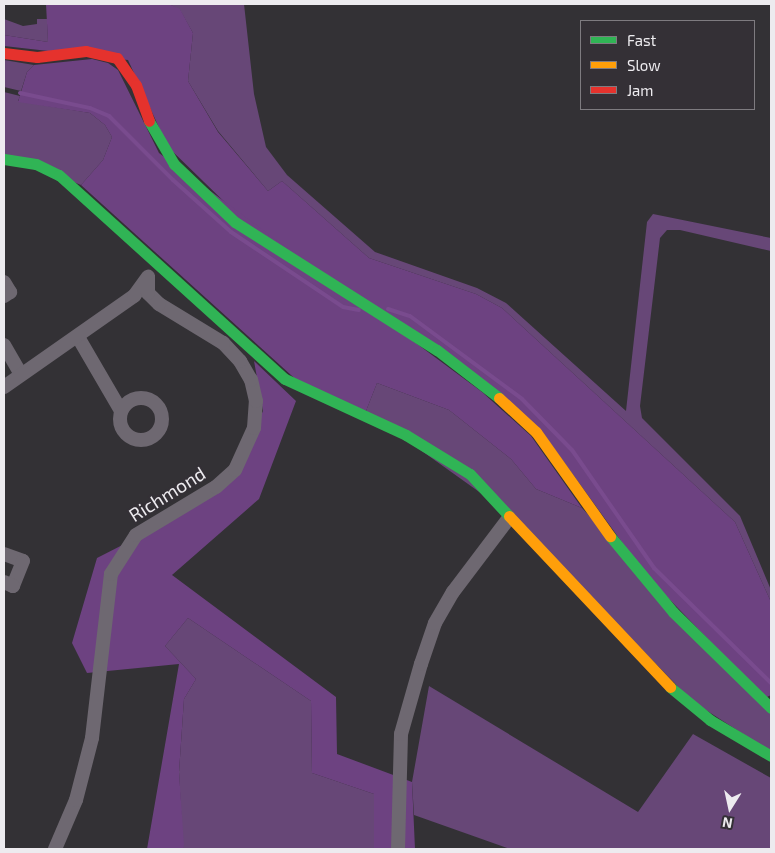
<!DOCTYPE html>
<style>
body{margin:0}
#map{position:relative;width:775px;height:853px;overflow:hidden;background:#333135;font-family:"Exo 2",sans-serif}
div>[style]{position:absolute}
.green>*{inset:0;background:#674777}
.forest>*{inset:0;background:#6d4281}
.stream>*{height:4px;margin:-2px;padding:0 2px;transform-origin:2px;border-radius:2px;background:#794b8e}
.street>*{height:14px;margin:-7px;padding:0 7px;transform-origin:7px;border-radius:7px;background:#6e6871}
.street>.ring{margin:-7px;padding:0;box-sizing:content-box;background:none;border:14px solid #6e6871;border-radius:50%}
.fast>*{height:11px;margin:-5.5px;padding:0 5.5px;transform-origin:5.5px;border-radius:5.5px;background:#30b455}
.slow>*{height:11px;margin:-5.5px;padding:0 5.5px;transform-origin:5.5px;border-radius:5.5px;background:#ff9f0a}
.jam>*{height:11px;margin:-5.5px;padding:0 5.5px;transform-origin:5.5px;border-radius:5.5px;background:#e5322d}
span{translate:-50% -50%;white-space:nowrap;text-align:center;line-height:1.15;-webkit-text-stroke:4px #343036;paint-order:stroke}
.street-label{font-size:19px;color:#edebef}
.frame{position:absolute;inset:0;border:5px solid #edebef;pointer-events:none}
.legend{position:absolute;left:580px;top:20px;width:175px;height:90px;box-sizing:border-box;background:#343036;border:1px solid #7e7b80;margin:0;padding:6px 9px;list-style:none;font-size:15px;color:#edebef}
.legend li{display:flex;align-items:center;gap:10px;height:25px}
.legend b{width:25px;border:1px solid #7e7b80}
.north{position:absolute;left:705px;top:783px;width:50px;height:50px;-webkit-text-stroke:4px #343036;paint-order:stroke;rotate:190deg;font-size:14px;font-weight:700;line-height:20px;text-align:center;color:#edebef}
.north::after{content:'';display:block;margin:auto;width:18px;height:22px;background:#edebef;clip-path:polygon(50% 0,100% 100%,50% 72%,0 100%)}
</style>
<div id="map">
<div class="green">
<i style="clip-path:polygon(169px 4px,244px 4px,254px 94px,266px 147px,287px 175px,375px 252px,477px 288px,506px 303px,626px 411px,647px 222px,653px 214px,771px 238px,771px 251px,680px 230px,667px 230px,660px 238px,640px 406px,642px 418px,740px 516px,771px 590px,771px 602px,735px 522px,502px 308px,476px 294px,369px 258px,282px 181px,268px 191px,218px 131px,188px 81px,193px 33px,180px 10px)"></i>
<i style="clip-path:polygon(4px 19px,23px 26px,37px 24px,37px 19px,47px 19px,48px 42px,4px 35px)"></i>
<i style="clip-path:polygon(4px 60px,34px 65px,27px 72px,21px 91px,4px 87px)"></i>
<i style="clip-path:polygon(4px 92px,20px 96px,18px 101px,90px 113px,105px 125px,112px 137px,103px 160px,81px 185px,4px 154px)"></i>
<i style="clip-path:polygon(377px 383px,449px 410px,511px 459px,536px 489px,582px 508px,771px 714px,771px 752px,692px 701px,510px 514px,366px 411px)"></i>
<i style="clip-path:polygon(188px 618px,311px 701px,312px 773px,374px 794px,374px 849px,183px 849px,179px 772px,184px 699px,196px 679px,165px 646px)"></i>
<i style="clip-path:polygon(429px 686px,638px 812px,693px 734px,771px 778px,771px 849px,510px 849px,414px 815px,412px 782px)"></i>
</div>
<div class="forest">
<i style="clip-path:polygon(46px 4px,169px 4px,180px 9px,193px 33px,188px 81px,218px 132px,268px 191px,282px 181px,369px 258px,476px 294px,502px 308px,735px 522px,771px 602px,771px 695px,765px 698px,645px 574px,540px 429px,240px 217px,168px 147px,128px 60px,4px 46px,4px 35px,48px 42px)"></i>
<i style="clip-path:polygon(92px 59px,108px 63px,118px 70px,159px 153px,482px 392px,531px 436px,582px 508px,536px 489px,511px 459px,449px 410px,377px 383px,366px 411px,302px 385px,81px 185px,103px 160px,112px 137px,105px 125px,90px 113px,18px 102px,27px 72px,34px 65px)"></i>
<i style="clip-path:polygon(254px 361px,296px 401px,259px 499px,172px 575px,336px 697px,337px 754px,412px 782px,415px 849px,374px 849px,374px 794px,312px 773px,311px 701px,188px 618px,165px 646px,196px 679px,184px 699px,179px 772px,184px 845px,183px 849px,147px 849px,179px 664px,87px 673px,72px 643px,97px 558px,142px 535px,229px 482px,263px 411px)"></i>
</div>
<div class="stream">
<i style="left:20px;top:93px;width:72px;rotate:12.1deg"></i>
<i style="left:90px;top:108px;width:21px;rotate:23deg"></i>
<i style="left:109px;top:116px;width:91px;rotate:45deg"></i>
<i style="left:173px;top:180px;width:78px;rotate:41.9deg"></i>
<i style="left:231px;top:232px;width:135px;rotate:33.8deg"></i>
<i style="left:343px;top:307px;width:16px;rotate:11deg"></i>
<i style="left:388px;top:309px;width:23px;rotate:18deg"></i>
<i style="left:410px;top:316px;width:139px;rotate:36.5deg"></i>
<i style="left:522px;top:399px;width:71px;rotate:45.6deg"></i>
<i style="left:572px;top:450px;width:144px;rotate:55.2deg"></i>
<i style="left:654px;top:568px;width:164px;rotate:44.5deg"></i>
</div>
<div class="street">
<i style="left:4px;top:282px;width:12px;rotate:59deg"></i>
<i style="left:10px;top:292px;width:7px;rotate:146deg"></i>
<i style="left:78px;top:337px;width:86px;rotate:59.8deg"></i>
<i style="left:4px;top:345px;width:34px;rotate:60deg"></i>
<i style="left:4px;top:387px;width:159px;rotate:-35deg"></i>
<i style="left:134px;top:296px;width:24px;rotate:-54deg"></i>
<i class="ring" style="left:120px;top:398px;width:28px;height:28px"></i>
<i style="left:4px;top:554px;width:20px;rotate:20deg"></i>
<i style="left:23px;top:561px;width:27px;rotate:112deg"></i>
<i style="left:13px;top:586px;width:10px;rotate:-156deg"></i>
<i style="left:55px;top:849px;width:53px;rotate:-66.8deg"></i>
<i style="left:76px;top:800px;width:64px;rotate:-75.5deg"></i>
<i style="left:92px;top:738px;width:165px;rotate:-83.4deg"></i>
<i style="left:111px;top:574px;width:46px;rotate:-57.3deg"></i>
<i style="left:136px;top:535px;width:93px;rotate:-31deg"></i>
<i style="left:216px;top:487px;width:25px;rotate:-42deg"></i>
<i style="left:235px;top:470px;width:46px;rotate:-65.7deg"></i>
<i style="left:254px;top:428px;width:27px;rotate:-86deg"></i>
<i style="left:256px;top:401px;width:22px;rotate:-103deg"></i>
<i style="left:251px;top:380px;width:22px;rotate:-120deg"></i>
<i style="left:240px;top:361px;width:25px;rotate:-133deg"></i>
<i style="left:223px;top:343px;width:75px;rotate:-148.6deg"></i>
<i style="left:159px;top:304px;width:16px;rotate:-135deg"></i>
<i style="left:148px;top:293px;width:15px;rotate:-90deg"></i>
<i style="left:398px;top:849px;width:115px;rotate:-88.5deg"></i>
<i style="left:401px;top:734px;width:73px;rotate:-74.1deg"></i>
<i style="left:421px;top:664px;width:43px;rotate:-71.1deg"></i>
<i style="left:435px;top:623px;width:36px;rotate:-60deg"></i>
<i style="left:453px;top:592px;width:93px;rotate:-52.9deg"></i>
</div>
<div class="fast">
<i style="left:149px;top:121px;width:50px;rotate:59.8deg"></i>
<i style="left:174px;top:164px;width:84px;rotate:43.6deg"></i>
<i style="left:235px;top:222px;width:239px;rotate:32.4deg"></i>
<i style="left:437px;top:350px;width:78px;rotate:37.7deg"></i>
<i style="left:4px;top:159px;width:32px;rotate:9deg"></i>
<i style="left:36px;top:164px;width:25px;rotate:26deg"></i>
<i style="left:59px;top:175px;width:304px;rotate:42.1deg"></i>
<i style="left:285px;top:379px;width:133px;rotate:24.8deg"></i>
<i style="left:406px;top:435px;width:75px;rotate:31.4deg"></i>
<i style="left:470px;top:474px;width:57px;rotate:47.1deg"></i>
<i style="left:610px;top:536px;width:99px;rotate:50.3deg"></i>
<i style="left:673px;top:612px;width:137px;rotate:44.4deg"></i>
<i style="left:670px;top:687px;width:52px;rotate:39.5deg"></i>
<i style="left:710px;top:720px;width:71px;rotate:30.5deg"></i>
</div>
<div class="slow">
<i style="left:499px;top:398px;width:50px;rotate:42.6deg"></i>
<i style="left:536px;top:432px;width:128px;rotate:54.6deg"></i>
<i style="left:509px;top:516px;width:235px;rotate:46.7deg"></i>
</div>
<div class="jam">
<i style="left:4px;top:53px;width:33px;rotate:7deg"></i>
<i style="left:37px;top:57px;width:49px;rotate:-7deg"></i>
<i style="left:86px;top:51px;width:32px;rotate:13deg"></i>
<i style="left:117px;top:58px;width:33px;rotate:55deg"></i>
<i style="left:136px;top:85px;width:38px;rotate:70deg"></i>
</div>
<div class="street-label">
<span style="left:167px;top:494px;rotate:-32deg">Richmond</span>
</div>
<div class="frame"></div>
<ul class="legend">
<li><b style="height:6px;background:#30b455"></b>Fast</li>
<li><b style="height:6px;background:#ff9f0a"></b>Slow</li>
<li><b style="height:6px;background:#e5322d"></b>Jam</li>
</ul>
<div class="north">N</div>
</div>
